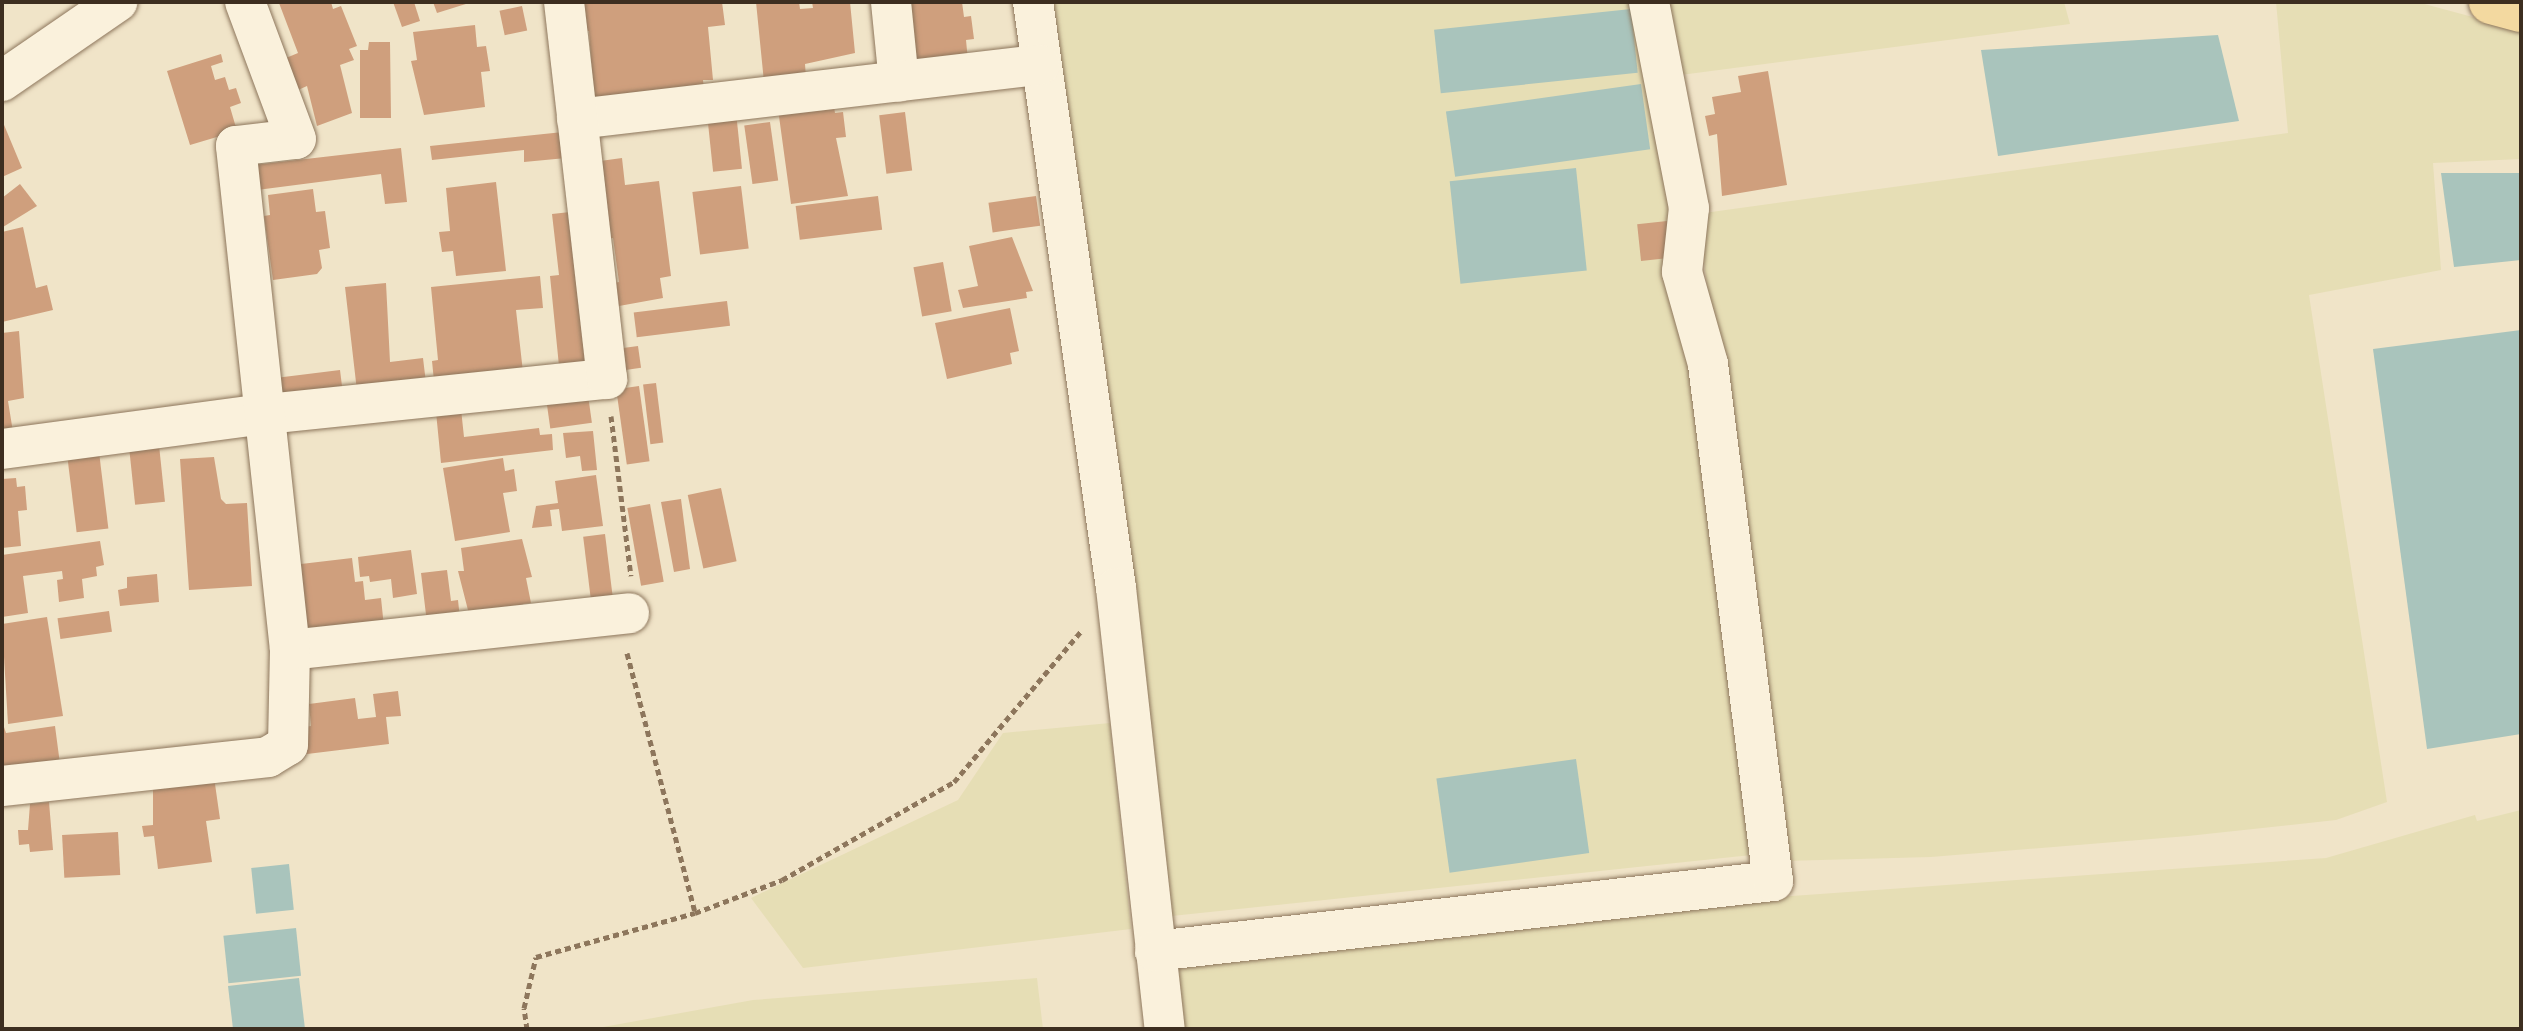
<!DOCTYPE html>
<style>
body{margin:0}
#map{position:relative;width:2523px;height:1031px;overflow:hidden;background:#f0e4c8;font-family:Lora,serif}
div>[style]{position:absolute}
.farmland>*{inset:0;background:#e6deb5}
.water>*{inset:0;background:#a9c4bc;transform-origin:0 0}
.building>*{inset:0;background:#cf9f7d;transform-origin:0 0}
.path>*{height:5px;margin-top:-2.5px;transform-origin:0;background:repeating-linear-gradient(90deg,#8d765c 0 6px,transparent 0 10px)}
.roads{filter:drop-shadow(0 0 2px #8d765c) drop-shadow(0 0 2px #8d765c)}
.street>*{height:40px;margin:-20px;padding:0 20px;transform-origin:20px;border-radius:20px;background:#faf1dc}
.primary>*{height:44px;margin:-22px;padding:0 22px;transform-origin:22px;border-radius:22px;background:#f3d9a0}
span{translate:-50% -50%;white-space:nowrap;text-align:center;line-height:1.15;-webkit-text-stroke:7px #f7eed8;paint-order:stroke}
.frame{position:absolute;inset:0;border:4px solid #3d2e20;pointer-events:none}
</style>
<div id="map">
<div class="farmland">
<i style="clip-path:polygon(1047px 2px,1634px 2px,1675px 209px,1761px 854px,1162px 917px)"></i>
<i style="clip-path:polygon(1664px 2px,2064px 2px,2070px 24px,1673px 76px)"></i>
<i style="clip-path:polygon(2276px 2px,2417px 2px,2521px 30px,2521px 159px,2433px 163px,2441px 270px,2309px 295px,2387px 802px,2336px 820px,2188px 836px,1931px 857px,1784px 861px,1711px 316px,1702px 246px,1704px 213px,2288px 133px)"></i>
<i style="clip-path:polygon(1110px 723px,1131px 929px,803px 968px,751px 898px,958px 800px,1003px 733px)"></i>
<i style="clip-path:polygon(2521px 810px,2521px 1029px,1180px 1029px,1171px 959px,1387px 925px,2326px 858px,2475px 815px,2477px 821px)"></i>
<i style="clip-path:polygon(1037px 978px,1043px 1029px,592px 1029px,753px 1000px)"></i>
</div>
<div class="water">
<i style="left:1631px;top:9px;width:64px;height:198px;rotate:84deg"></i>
<i style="clip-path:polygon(2218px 35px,2239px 121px,1998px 156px,1981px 50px)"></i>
<i style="left:1641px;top:84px;width:66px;height:197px;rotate:82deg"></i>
<i style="left:1576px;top:168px;width:103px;height:127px;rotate:84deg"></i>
<i style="clip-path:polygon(2441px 173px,2521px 173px,2521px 260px,2454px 267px)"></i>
<i style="clip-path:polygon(2521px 330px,2521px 734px,2427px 749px,2373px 349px)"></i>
<i style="left:1576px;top:759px;width:95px;height:141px;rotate:82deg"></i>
<i style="left:289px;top:864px;width:46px;height:38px;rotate:84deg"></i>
<i style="left:296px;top:928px;width:48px;height:73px;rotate:84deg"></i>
<i style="clip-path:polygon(299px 978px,305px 1029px,233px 1029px,228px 986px)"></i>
</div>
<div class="building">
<i style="clip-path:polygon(331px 2px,333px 9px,341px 6px,357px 46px,349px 49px,354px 60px,340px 65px,352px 113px,317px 126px,307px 86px,298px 90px,286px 58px,298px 53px,279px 3px)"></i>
<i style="clip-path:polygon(393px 2px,414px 2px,420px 21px,402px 27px)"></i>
<i style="clip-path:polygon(433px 2px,469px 2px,469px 3px,437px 13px)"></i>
<i style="clip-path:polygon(577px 2px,722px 2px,725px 25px,708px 27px,713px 80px,703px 80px,704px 89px,586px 100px,584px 74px,592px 73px,589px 31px,579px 32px)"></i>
<i style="clip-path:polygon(756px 2px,799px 2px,800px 9px,813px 8px,812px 2px,850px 2px,855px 53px,805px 64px,806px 78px,764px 82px)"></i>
<i style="clip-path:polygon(906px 2px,962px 2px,964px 17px,971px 16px,974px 39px,966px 40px,968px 61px,914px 67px)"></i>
<i style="left:522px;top:6px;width:25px;height:23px;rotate:78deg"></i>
<i style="clip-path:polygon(475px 25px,477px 47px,486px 46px,490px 71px,481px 72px,485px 107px,424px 115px,411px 61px,417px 60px,413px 32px)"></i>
<i style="clip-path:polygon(369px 42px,390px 42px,391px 118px,360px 118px,360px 50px,368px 50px)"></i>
<i style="clip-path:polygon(221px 54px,223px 62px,211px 66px,215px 80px,225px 77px,229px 90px,236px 88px,241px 103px,230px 107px,237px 131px,190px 145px,167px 71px)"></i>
<i style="clip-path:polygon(1768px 71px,1787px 185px,1722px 196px,1717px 134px,1709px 136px,1705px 116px,1715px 114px,1712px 97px,1741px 92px,1738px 76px)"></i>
<i style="clip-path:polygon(833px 101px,835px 113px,843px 112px,846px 137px,836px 138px,848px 196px,791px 204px,778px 109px)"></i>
<i style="left:736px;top:112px;width:57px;height:29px;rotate:84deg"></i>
<i style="left:905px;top:112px;width:59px;height:26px;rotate:83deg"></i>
<i style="clip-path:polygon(2px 120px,22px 168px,2px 177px)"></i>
<i style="left:770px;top:122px;width:59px;height:26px;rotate:82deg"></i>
<i style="clip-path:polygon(563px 132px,566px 158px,524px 162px,524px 150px,432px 160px,430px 146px)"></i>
<i style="clip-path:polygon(401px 148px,407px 202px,385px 204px,381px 174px,257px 190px,254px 165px)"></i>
<i style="clip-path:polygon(622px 158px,625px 185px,659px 181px,671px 276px,660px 278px,663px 298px,608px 308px,605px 285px,619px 282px,613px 238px,603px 239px,593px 162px)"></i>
<i style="clip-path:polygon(496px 182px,506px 271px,456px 276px,453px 251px,442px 252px,439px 232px,450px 231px,446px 188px)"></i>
<i style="clip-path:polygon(20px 184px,37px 206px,3px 227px,2px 198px)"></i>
<i style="left:741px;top:186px;width:63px;height:49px;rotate:83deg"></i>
<i style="clip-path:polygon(313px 189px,316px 212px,325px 211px,330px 248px,319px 250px,322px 268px,317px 274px,273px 280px,264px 216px,270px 215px,268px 195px)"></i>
<i style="left:878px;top:196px;width:34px;height:83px;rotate:83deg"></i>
<i style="left:1036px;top:196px;width:30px;height:48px;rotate:82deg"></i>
<i style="clip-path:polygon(570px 212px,586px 363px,559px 366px,550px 276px,559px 275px,552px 214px)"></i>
<i style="left:1667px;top:221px;width:37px;height:30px;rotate:84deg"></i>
<i style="clip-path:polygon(23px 227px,36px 288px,47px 285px,53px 310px,2px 322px,2px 232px)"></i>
<i style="clip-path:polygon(1012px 237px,1033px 291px,1026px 292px,1027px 298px,963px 308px,958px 290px,978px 286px,969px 246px)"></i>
<i style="left:943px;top:262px;width:50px;height:30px;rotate:80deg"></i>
<i style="clip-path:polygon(540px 276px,543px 308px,516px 310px,523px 372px,434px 381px,432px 361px,438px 360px,431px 287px)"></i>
<i style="clip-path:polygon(386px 283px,390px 362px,423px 358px,426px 383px,357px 391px,345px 287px)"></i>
<i style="left:727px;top:301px;width:25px;height:94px;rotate:83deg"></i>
<i style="clip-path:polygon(1010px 308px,1019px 351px,1010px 353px,1012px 364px,947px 379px,935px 323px)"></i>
<i style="clip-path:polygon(19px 331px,24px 398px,8px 401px,13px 432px,2px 434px,2px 333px)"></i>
<i style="left:638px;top:346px;width:22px;height:26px;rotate:82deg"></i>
<i style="left:340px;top:370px;width:23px;height:63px;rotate:83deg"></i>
<i style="left:656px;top:383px;width:60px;height:13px;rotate:83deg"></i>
<i style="left:639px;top:386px;width:76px;height:23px;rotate:82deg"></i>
<i style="left:588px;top:395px;width:28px;height:42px;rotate:82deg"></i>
<i style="clip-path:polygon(461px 409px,464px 437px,539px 428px,540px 435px,552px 434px,553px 450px,441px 463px,436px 412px)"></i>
<i style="clip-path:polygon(593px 431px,597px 470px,582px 471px,580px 456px,566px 458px,563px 433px)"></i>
<i style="left:159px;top:445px;width:57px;height:30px;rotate:84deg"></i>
<i style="left:99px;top:452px;width:77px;height:32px;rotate:83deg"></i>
<i style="clip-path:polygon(214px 457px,221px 499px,226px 504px,247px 503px,252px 586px,189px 590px,180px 459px)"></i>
<i style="clip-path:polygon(503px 458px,505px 471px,514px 469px,517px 491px,503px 493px,510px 532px,455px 541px,443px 468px)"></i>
<i style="clip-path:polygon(596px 475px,603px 526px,562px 531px,559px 509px,550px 510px,552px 526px,532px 528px,536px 506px,558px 503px,555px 481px)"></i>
<i style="clip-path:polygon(16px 478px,17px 487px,25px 486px,27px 510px,18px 511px,21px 546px,2px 548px,2px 479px)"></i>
<i style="left:721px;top:488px;width:75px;height:34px;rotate:78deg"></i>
<i style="clip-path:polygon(681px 499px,690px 569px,674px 572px,661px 502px)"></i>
<i style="left:650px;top:504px;width:79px;height:23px;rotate:80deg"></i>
<i style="left:605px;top:534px;width:64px;height:22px;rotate:83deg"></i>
<i style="clip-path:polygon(522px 539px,532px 577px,526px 578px,531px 603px,523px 604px,524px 610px,470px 618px,458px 571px,464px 571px,461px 548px)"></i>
<i style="clip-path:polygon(100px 541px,104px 565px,96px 567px,97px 576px,82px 579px,84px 598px,59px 602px,57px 580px,63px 579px,62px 571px,23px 576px,28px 613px,2px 617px,2px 555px)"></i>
<i style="clip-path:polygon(411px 550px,417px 594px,393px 598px,391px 579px,370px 582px,369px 576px,360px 577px,358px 557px)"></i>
<i style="clip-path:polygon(352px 558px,355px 582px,363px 581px,365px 600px,381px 598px,384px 627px,308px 636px,297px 576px,302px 576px,301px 564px)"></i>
<i style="clip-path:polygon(447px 570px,451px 601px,458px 600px,460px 619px,427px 623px,421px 573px)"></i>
<i style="clip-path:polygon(157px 574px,159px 602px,120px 606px,118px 590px,127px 588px,127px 577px)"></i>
<i style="left:109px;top:611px;width:21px;height:52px;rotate:82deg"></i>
<i style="clip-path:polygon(47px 617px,63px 716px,8px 724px,2px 624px)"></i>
<i style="clip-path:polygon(398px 691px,401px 716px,386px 717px,389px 744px,307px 754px,303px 727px,311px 726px,309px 704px,355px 698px,358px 719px,376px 717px,373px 694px)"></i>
<i style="clip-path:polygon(2px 721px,6px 733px,55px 726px,60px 764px,2px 772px)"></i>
<i style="clip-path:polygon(214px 777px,220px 819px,206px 821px,212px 862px,158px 869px,154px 836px,144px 837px,142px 826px,153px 825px,153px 785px)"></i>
<i style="clip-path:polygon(49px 802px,53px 850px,30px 852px,29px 844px,19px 845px,18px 830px,28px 830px,30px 804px)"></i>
<i style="left:118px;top:832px;width:43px;height:56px;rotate:87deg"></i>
</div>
<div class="path">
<i style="left:611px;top:416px;width:161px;rotate:82.9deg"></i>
<i style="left:627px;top:653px;width:269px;rotate:75.3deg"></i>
<i style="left:527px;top:1029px;width:21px;rotate:-98deg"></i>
<i style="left:524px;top:1008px;width:52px;rotate:-76.8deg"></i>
<i style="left:536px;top:957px;width:165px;rotate:-15.5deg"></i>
<i style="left:695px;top:913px;width:93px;rotate:-20.8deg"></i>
<i style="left:782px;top:880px;width:198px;rotate:-29.7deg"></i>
<i style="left:954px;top:782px;width:197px;rotate:-49.9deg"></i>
</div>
<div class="roads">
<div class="street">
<i style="left:891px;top:2px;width:80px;rotate:84.3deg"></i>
<i style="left:1033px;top:2px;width:592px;rotate:81.94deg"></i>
<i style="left:1116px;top:588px;width:444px;rotate:83.7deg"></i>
<i style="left:2px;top:81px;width:140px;rotate:-34.5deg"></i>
<i style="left:577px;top:119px;width:466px;rotate:-6.7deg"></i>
<i style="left:2px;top:449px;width:266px;rotate:-7.6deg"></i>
<i style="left:266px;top:414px;width:343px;rotate:-5.9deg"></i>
<i style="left:607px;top:379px;width:379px;rotate:-96.5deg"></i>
<i style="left:290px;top:650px;width:341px;rotate:-6.2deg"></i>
<i style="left:2px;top:786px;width:268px;rotate:-6.2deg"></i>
<i style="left:268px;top:757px;width:23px;rotate:-31deg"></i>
<i style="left:288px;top:745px;width:95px;rotate:-88.8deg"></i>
<i style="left:290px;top:650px;width:507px;rotate:-96.12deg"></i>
<i style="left:236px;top:146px;width:60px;rotate:-6.7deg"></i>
<i style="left:296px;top:139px;width:146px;rotate:-110.4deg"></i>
<i style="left:1155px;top:951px;width:622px;rotate:-6.46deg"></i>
<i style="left:1773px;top:881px;width:521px;rotate:-97.17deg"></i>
<i style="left:1708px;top:364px;width:96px;rotate:-105.8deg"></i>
<i style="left:1682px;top:272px;width:64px;rotate:-83.8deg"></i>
<i style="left:1689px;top:208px;width:210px;rotate:-101deg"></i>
</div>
<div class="primary">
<i style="left:2491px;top:2px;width:31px;rotate:15deg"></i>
</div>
</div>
<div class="frame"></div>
</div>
